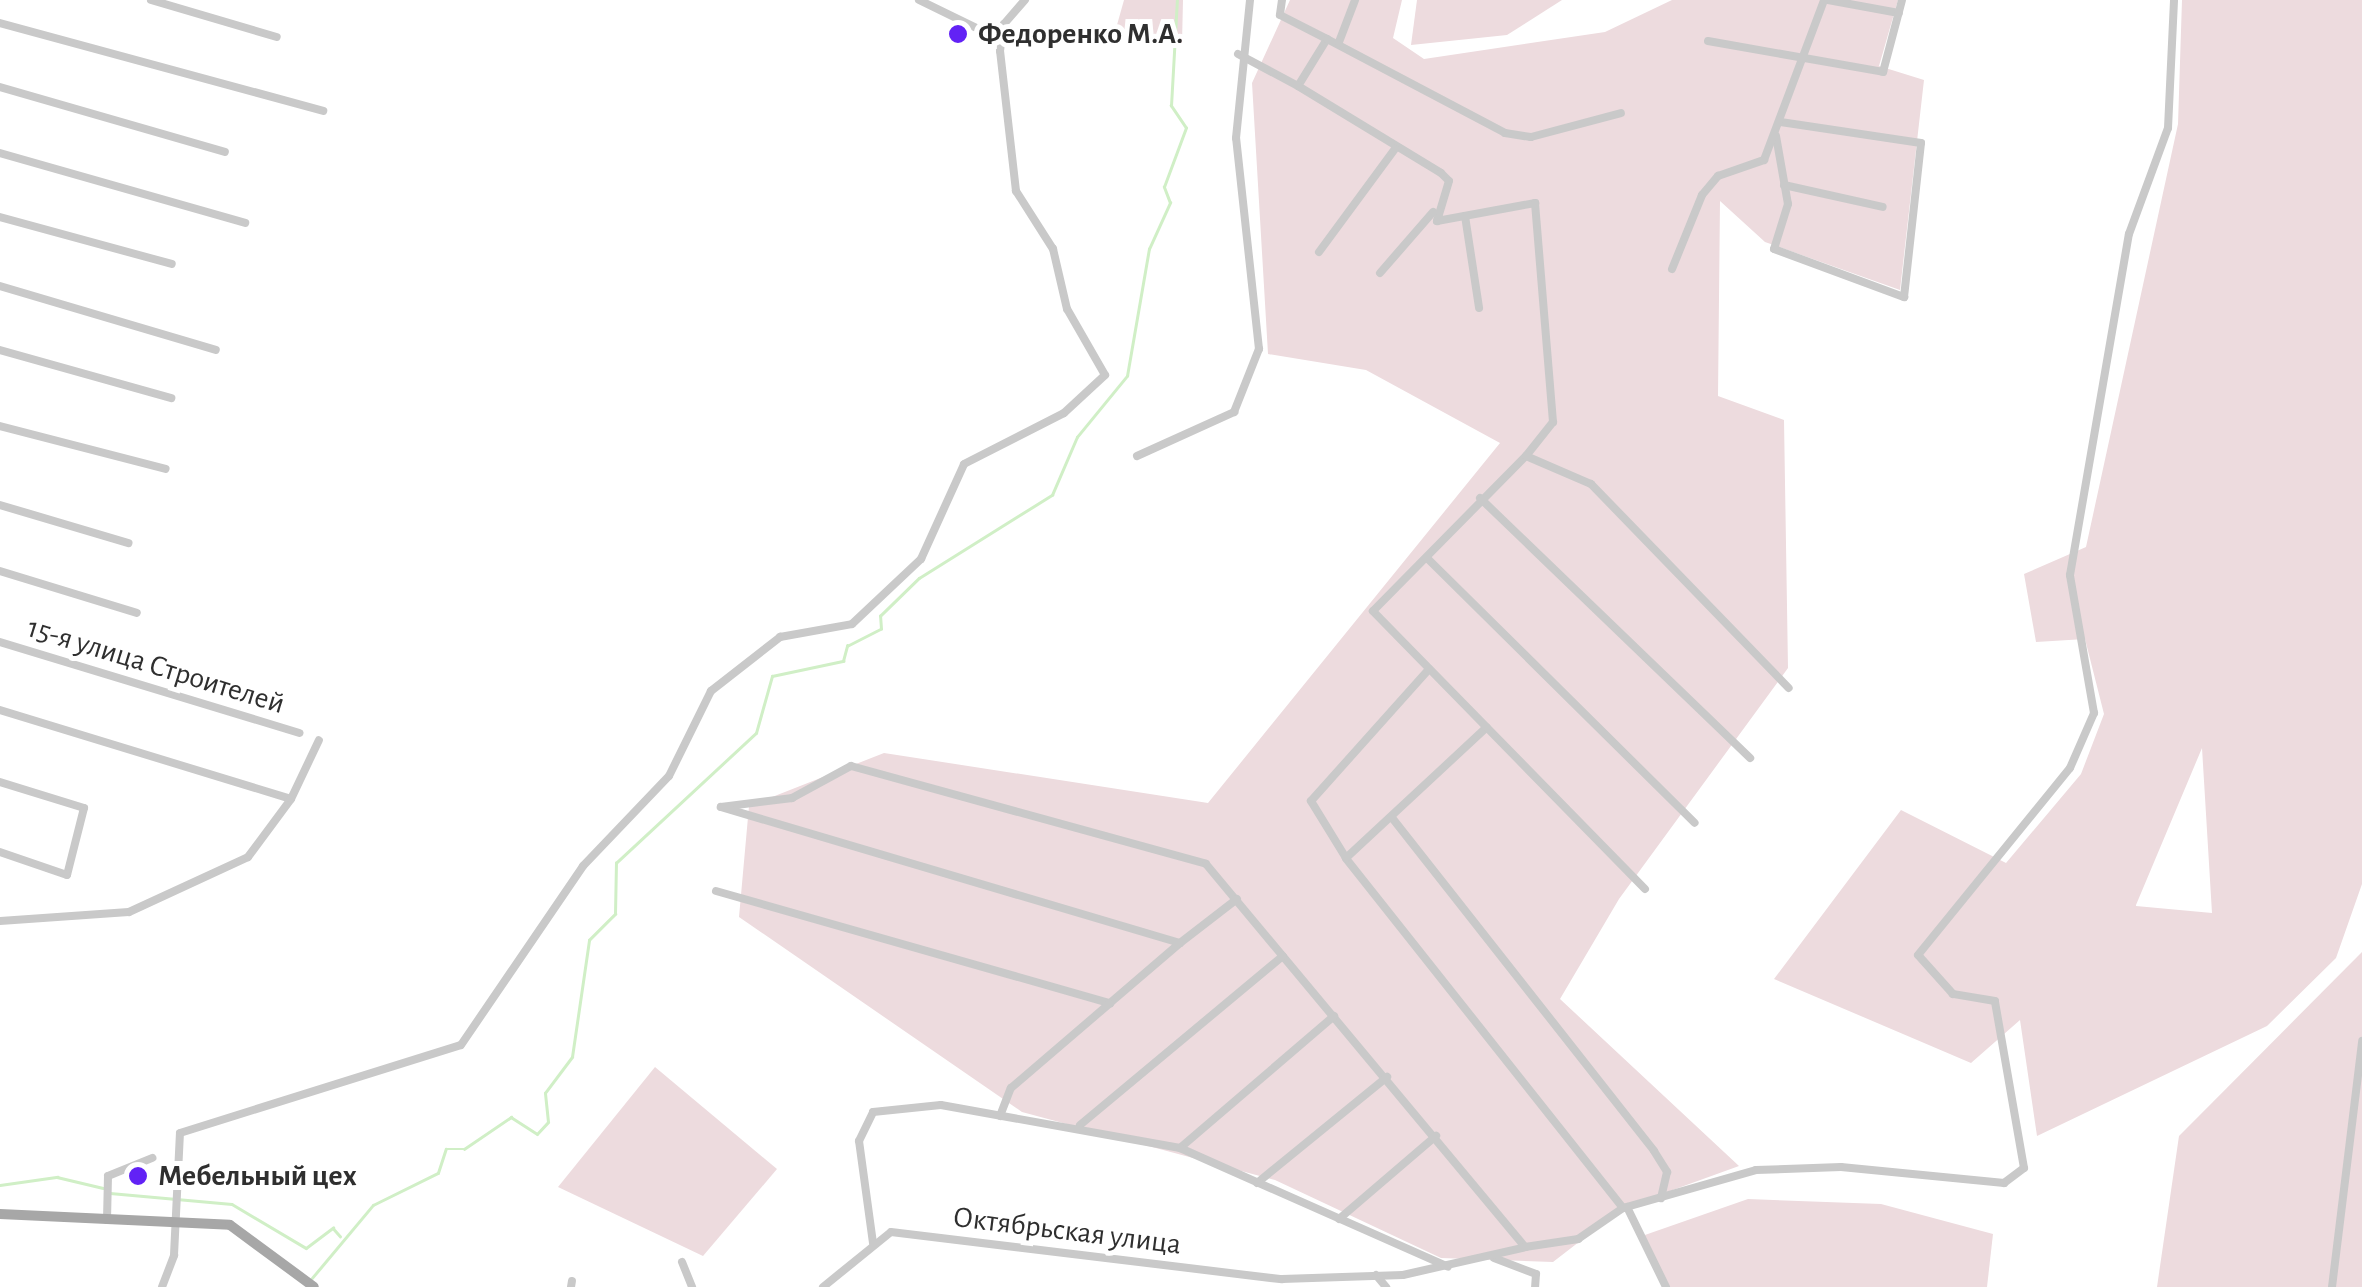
<!DOCTYPE html>
<meta charset="utf-8">
<style>
body{margin:0}
#map{position:relative;width:2362px;height:1287px;overflow:hidden;background:#fff;font-family:"Alegreya Sans",sans-serif}
div>[style]{position:absolute}
.green>*{inset:0;background:#eddbde}
.stream>*{height:2.5px;margin:-1.25px;padding:0 1.25px;transform-origin:1.25px;border-radius:1.25px;background:#d0efc6}
.minor>*{height:8px;margin:-4px;padding:0 4px;transform-origin:4px;border-radius:4px;background:#c9c9c9}
.major>*{height:10px;margin:-5px;padding:0 5px;transform-origin:5px;border-radius:5px;background:#a7a7a7}
.dots>*{width:28px;height:28px;translate:-50% -50%;box-sizing:border-box;border:5px solid #fff;border-radius:50%}
span{translate:-50% -50%;white-space:nowrap;text-align:center;line-height:1.15;-webkit-text-stroke:10px #fff;paint-order:stroke}
.poi-label{font-size:30px;color:#2f2f2f;font-weight:700}
.left{translate:0 -50%;text-align:left}
.street-label{font-size:30px;color:#2f2f2f}
</style>
<div id="map">
<div class="green">
<i style="clip-path:polygon(1124px 0,1183px 0,1182px 43px,1156px 48px,1117px 25px)"></i>
<i style="clip-path:polygon(1290px 0,1402px 0,1393px 38px,1424px 59px,1605px 32px,1672px 0,1898px 0,1879px 66px,1924px 80px,1900px 290px,1765px 242px,1720px 201px,1718px 396px,1784px 420px,1788px 668px,1619px 899px,1560px 999px,1739px 1166px,1623px 1208px,1553px 1262px,1441px 1258px,1275px 1180px,1022px 1112px,739px 917px,749px 806px,884px 753px,1208px 803px,1500px 443px,1366px 370px,1268px 354px,1252px 83px)"></i>
<i style="clip-path:polygon(1417px 0,1562px 0,1507px 35px,1411px 45px)"></i>
<i style="clip-path:polygon(evenodd,2182px 0,2362px 0,2362px 884px,2336px 958px,2267px 1026px,2037px 1136px,2020px 1020px,1971px 1063px,1774px 979px,1901px 810px,2006px 863px,2081px 774px,2104px 714px,2085px 639px,2036px 642px,2024px 574px,2086px 547px,2178px 124px,2182px 0,2202px 748px,2212px 913px,2136px 906px,2136px 905px,2202px 748px)"></i>
<i style="clip-path:polygon(2362px 952px,2362px 1287px,2157px 1287px,2179px 1136px)"></i>
<i style="clip-path:polygon(655px 1067px,777px 1169px,703px 1256px,558px 1187px)"></i>
<i style="clip-path:polygon(1748px 1199px,1881px 1204px,1993px 1234px,1987px 1287px,1666px 1287px,1642px 1236px)"></i>
</div>
<div class="stream">
<i style="left:0;top:1185px;width:58px;rotate:-8deg"></i>
<i style="left:57px;top:1177px;width:47px;rotate:13.4deg"></i>
<i style="left:110px;top:1193px;width:122px;rotate:5.2deg"></i>
<i style="left:232px;top:1204px;width:86px;rotate:30.7deg"></i>
<i style="left:306px;top:1248px;width:34px;rotate:-37deg"></i>
<i style="left:333px;top:1228px;width:11px;rotate:49deg"></i>
<i style="left:312px;top:1278px;width:95px;rotate:-50.1deg"></i>
<i style="left:373px;top:1205px;width:72px;rotate:-26.2deg"></i>
<i style="left:438px;top:1173px;width:25px;rotate:-72deg"></i>
<i style="left:446px;top:1149px;width:18px"></i>
<i style="left:464px;top:1149px;width:57px;rotate:-34.2deg"></i>
<i style="left:511px;top:1117px;width:31px;rotate:33deg"></i>
<i style="left:537px;top:1134px;width:16px;rotate:-47deg"></i>
<i style="left:548px;top:1122px;width:29px;rotate:-96deg"></i>
<i style="left:545px;top:1093px;width:45px;rotate:-53.1deg"></i>
<i style="left:572px;top:1057px;width:118px;rotate:-81.7deg"></i>
<i style="left:589px;top:940px;width:37px;rotate:-45deg"></i>
<i style="left:615px;top:914px;width:51px;rotate:-88.9deg"></i>
<i style="left:616px;top:863px;width:191px;rotate:-42.9deg"></i>
<i style="left:756px;top:733px;width:59px;rotate:-74.3deg"></i>
<i style="left:772px;top:676px;width:73px;rotate:-11.9deg"></i>
<i style="left:843px;top:661px;width:16px;rotate:-75deg"></i>
<i style="left:847px;top:646px;width:38px;rotate:-27deg"></i>
<i style="left:881px;top:629px;width:13px;rotate:-94deg"></i>
<i style="left:880px;top:616px;width:54px;rotate:-44.3deg"></i>
<i style="left:919px;top:578px;width:157px;rotate:-32deg"></i>
<i style="left:1052px;top:495px;width:63px;rotate:-66.7deg"></i>
<i style="left:1077px;top:437px;width:79px;rotate:-50.7deg"></i>
<i style="left:1127px;top:376px;width:129px;rotate:-80.2deg"></i>
<i style="left:1149px;top:249px;width:51px;rotate:-65.5deg"></i>
<i style="left:1170px;top:203px;width:17px;rotate:-111deg"></i>
<i style="left:1164px;top:187px;width:63px;rotate:-69.6deg"></i>
<i style="left:1186px;top:128px;width:27px;rotate:-124deg"></i>
<i style="left:1171px;top:106px;width:106px;rotate:-86.8deg"></i>
</div>
<div class="minor">
<i style="left:151px;top:0;width:131px;rotate:16.4deg"></i>
<i style="left:919px;top:0;width:91px;rotate:26deg"></i>
<i style="left:1282px;top:0;width:15px;rotate:98deg"></i>
<i style="left:1280px;top:15px;width:53px;rotate:27.1deg"></i>
<i style="left:1327px;top:39px;width:55px;rotate:121.7deg"></i>
<i style="left:1298px;top:86px;width:167px;rotate:31.3deg"></i>
<i style="left:1441px;top:173px;width:11px;rotate:45deg"></i>
<i style="left:1449px;top:181px;width:42px;rotate:106.7deg"></i>
<i style="left:1437px;top:221px;width:100px;rotate:-10.4deg"></i>
<i style="left:1535px;top:203px;width:220px;rotate:85.3deg"></i>
<i style="left:1553px;top:422px;width:43px;rotate:128.5deg"></i>
<i style="left:1828px;top:0;width:72px;rotate:10.4deg"></i>
<i style="left:0;top:23px;width:335px;rotate:15.2deg"></i>
<i style="left:1327px;top:39px;width:201px;rotate:27.8deg"></i>
<i style="left:1505px;top:133px;width:26px;rotate:9deg"></i>
<i style="left:1531px;top:137px;width:93px;rotate:-14.9deg"></i>
<i style="left:1708px;top:41px;width:178px;rotate:10deg"></i>
<i style="left:1883px;top:72px;width:74px;rotate:-75.2deg"></i>
<i style="left:1339px;top:42px;width:45px;rotate:-69.1deg"></i>
<i style="left:1238px;top:54px;width:68px;rotate:28.1deg"></i>
<i style="left:0;top:87px;width:234px;rotate:16.1deg"></i>
<i style="left:1776px;top:136px;width:69px;rotate:80deg"></i>
<i style="left:1788px;top:204px;width:47px;rotate:107.3deg"></i>
<i style="left:1774px;top:249px;width:139px;rotate:20.3deg"></i>
<i style="left:1904px;top:297px;width:155px;rotate:-83.7deg"></i>
<i style="left:1921px;top:143px;width:142px;rotate:-171.5deg"></i>
<i style="left:0;top:153px;width:255px;rotate:15.9deg"></i>
<i style="left:1784px;top:185px;width:101px;rotate:12.5deg"></i>
<i style="left:1465px;top:216px;width:93px;rotate:81.3deg"></i>
<i style="left:0;top:217px;width:178px;rotate:15.3deg"></i>
<i style="left:1319px;top:252px;width:128px;rotate:-53.6deg"></i>
<i style="left:1672px;top:269px;width:80px;rotate:-67.9deg"></i>
<i style="left:1702px;top:195px;width:25px;rotate:-50deg"></i>
<i style="left:1718px;top:176px;width:49px;rotate:-19.2deg"></i>
<i style="left:1764px;top:160px;width:171px;rotate:-69.4deg"></i>
<i style="left:1380px;top:273px;width:81px;rotate:-49deg"></i>
<i style="left:0;top:286px;width:225px;rotate:16.5deg"></i>
<i style="left:0;top:350px;width:178px;rotate:15.7deg"></i>
<i style="left:0;top:426px;width:171px;rotate:14.5deg"></i>
<i style="left:1137px;top:456px;width:107px;rotate:-24.4deg"></i>
<i style="left:1234px;top:412px;width:68px;rotate:-68.4deg"></i>
<i style="left:1259px;top:349px;width:212px;rotate:-96.2deg"></i>
<i style="left:1236px;top:138px;width:139px;rotate:-84.2deg"></i>
<i style="left:1480px;top:498px;width:375px;rotate:43.9deg"></i>
<i style="left:0;top:505px;width:134px;rotate:16.5deg"></i>
<i style="left:1428px;top:559px;width:375px;rotate:44.7deg"></i>
<i style="left:0;top:571px;width:143px;rotate:17deg"></i>
<i style="left:0;top:642px;width:313px;rotate:16.9deg"></i>
<i style="left:0;top:710px;width:304px;rotate:17deg"></i>
<i style="left:0;top:782px;width:88px;rotate:17.2deg"></i>
<i style="left:84px;top:808px;width:69px;rotate:104.2deg"></i>
<i style="left:67px;top:875px;width:71px;rotate:-161.1deg"></i>
<i style="left:721px;top:807px;width:72px;rotate:-7.2deg"></i>
<i style="left:792px;top:798px;width:67px;rotate:-28.5deg"></i>
<i style="left:851px;top:766px;width:368px;rotate:15.4deg"></i>
<i style="left:1206px;top:864px;width:498px;rotate:50.2deg"></i>
<i style="left:1525px;top:1247px;width:54px;rotate:-8.6deg"></i>
<i style="left:1578px;top:1239px;width:55px;rotate:-34.6deg"></i>
<i style="left:1623px;top:1208px;width:446px;rotate:-128.4deg"></i>
<i style="left:1346px;top:858px;width:67px;rotate:-121.6deg"></i>
<i style="left:1311px;top:801px;width:177px;rotate:-48.2deg"></i>
<i style="left:1393px;top:819px;width:422px;rotate:51.8deg"></i>
<i style="left:1654px;top:1151px;width:25px;rotate:58deg"></i>
<i style="left:1667px;top:1172px;width:27px;rotate:103deg"></i>
<i style="left:1346px;top:858px;width:192px;rotate:-42.9deg"></i>
<i style="left:1645px;top:889px;width:389px;rotate:-134.4deg"></i>
<i style="left:1373px;top:611px;width:218px;rotate:-45.4deg"></i>
<i style="left:1526px;top:456px;width:71px;rotate:23.3deg"></i>
<i style="left:1591px;top:484px;width:284px;rotate:45.9deg"></i>
<i style="left:716px;top:891px;width:410px;rotate:15.9deg"></i>
<i style="left:1110px;top:1003px;width:92px;rotate:-40.6deg"></i>
<i style="left:1180px;top:943px;width:479px;rotate:-163.5deg"></i>
<i style="left:0;top:921px;width:129px;rotate:-4deg"></i>
<i style="left:129px;top:912px;width:131px;rotate:-24.8deg"></i>
<i style="left:248px;top:857px;width:72px;rotate:-53.4deg"></i>
<i style="left:291px;top:799px;width:65px;rotate:-64.6deg"></i>
<i style="left:1180px;top:943px;width:72px;rotate:-37.7deg"></i>
<i style="left:1000px;top:1116px;width:30px;rotate:-69deg"></i>
<i style="left:1011px;top:1088px;width:130px;rotate:-40.6deg"></i>
<i style="left:1080px;top:1125px;width:264px;rotate:-39.8deg"></i>
<i style="left:1180px;top:1148px;width:203px;rotate:-40.6deg"></i>
<i style="left:1257px;top:1183px;width:168px;rotate:-39.2deg"></i>
<i style="left:1627px;top:1207px;width:89px;rotate:64deg"></i>
<i style="left:1623px;top:1208px;width:138px;rotate:-15.9deg"></i>
<i style="left:1756px;top:1170px;width:85px;rotate:-2deg"></i>
<i style="left:1841px;top:1167px;width:164px;rotate:5.6deg"></i>
<i style="left:2004px;top:1183px;width:25px;rotate:-37deg"></i>
<i style="left:2024px;top:1168px;width:169px;rotate:-99.9deg"></i>
<i style="left:1995px;top:1001px;width:43px;rotate:-170.5deg"></i>
<i style="left:1953px;top:994px;width:52px;rotate:-131.9deg"></i>
<i style="left:1918px;top:955px;width:241px;rotate:-50.9deg"></i>
<i style="left:2070px;top:768px;width:60px;rotate:-66.4deg"></i>
<i style="left:2094px;top:713px;width:140px;rotate:-99.9deg"></i>
<i style="left:2070px;top:575px;width:346px;rotate:-80.2deg"></i>
<i style="left:2129px;top:234px;width:113px;rotate:-69.8deg"></i>
<i style="left:2168px;top:128px;width:128px;rotate:-87.3deg"></i>
<i style="left:1339px;top:1219px;width:128px;rotate:-40.6deg"></i>
<i style="left:107px;top:1220px;width:44px;rotate:-88.7deg"></i>
<i style="left:108px;top:1176px;width:48px;rotate:-22.2deg"></i>
<i style="left:873px;top:1243px;width:103px;rotate:-97.8deg"></i>
<i style="left:859px;top:1141px;width:32px;rotate:-64deg"></i>
<i style="left:873px;top:1112px;width:68px;rotate:-5.9deg"></i>
<i style="left:941px;top:1105px;width:243px;rotate:10.2deg"></i>
<i style="left:1180px;top:1148px;width:293px;rotate:23.9deg"></i>
<i style="left:1494px;top:1258px;width:45px;rotate:20.9deg"></i>
<i style="left:1536px;top:1274px;width:13px;rotate:94deg"></i>
<i style="left:682px;top:1262px;width:27px;rotate:68deg"></i>
<i style="left:1376px;top:1275px;width:16px;rotate:50deg"></i>
<i style="left:162px;top:1287px;width:34px;rotate:-69deg"></i>
<i style="left:174px;top:1255px;width:122px;rotate:-87.2deg"></i>
<i style="left:180px;top:1133px;width:294px;rotate:-17.4deg"></i>
<i style="left:461px;top:1045px;width:217px;rotate:-55.7deg"></i>
<i style="left:583px;top:866px;width:124px;rotate:-46.3deg"></i>
<i style="left:669px;top:776px;width:95px;rotate:-63.7deg"></i>
<i style="left:711px;top:691px;width:88px;rotate:-38deg"></i>
<i style="left:780px;top:637px;width:73px;rotate:-10.2deg"></i>
<i style="left:852px;top:624px;width:95px;rotate:-43.3deg"></i>
<i style="left:921px;top:559px;width:104px;rotate:-65.6deg"></i>
<i style="left:964px;top:464px;width:112px;rotate:-27deg"></i>
<i style="left:1064px;top:413px;width:56px;rotate:-42.8deg"></i>
<i style="left:1105px;top:375px;width:76px;rotate:-119.9deg"></i>
<i style="left:1067px;top:309px;width:62px;rotate:-103.1deg"></i>
<i style="left:1053px;top:249px;width:69px;rotate:-122.5deg"></i>
<i style="left:1016px;top:191px;width:141px;rotate:-96.5deg"></i>
<i style="left:1000px;top:51px;width:27px;rotate:-82deg"></i>
<i style="left:1004px;top:24px;width:32px;rotate:-49deg"></i>
<i style="left:571px;top:1287px;width:6px;rotate:-81deg"></i>
<i style="left:823px;top:1287px;width:87px;rotate:-39deg"></i>
<i style="left:891px;top:1232px;width:394px;rotate:6.9deg"></i>
<i style="left:1282px;top:1279px;width:121px;rotate:-1.9deg"></i>
<i style="left:1403px;top:1275px;width:126px;rotate:-12.8deg"></i>
<i style="left:2332px;top:1287px;width:248px;rotate:-83deg"></i>
</div>
<div class="major">
<i style="left:0;top:1214px;width:230px;rotate:2.7deg"></i>
<i style="left:230px;top:1225px;width:104px;rotate:36.4deg"></i>
</div>
<div class="dots">
<i style="left:958px;top:34px;background:#6222f5"></i>
<i style="left:138px;top:1176px;background:#6222f5"></i>
</div>
<div class="poi-label">
<span class="left" style="left:978px;top:34px">Федоренко М.А.</span>
<span class="left" style="left:158px;top:1176px">Мебельный цех</span>
</div>
<div class="street-label">
<span style="left:156px;top:666px;rotate:17deg">15-я улица Строителей</span>
<span style="left:1067px;top:1231px;rotate:7deg">Октябрьская улица</span>
</div>
</div>
